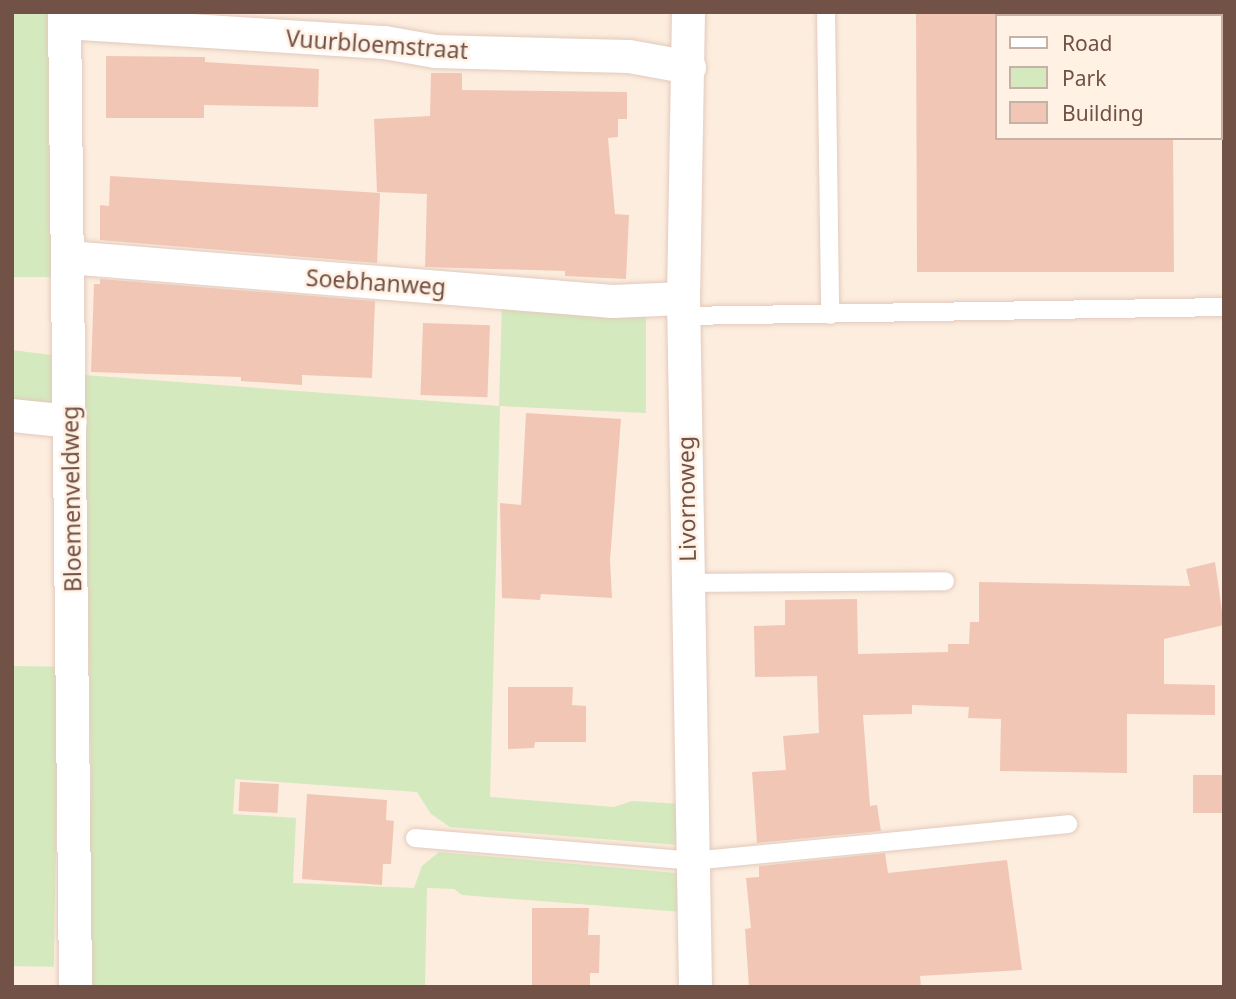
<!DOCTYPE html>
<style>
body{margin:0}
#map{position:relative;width:1236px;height:999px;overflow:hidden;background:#fcedde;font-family:"Noto Sans",sans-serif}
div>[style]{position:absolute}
.green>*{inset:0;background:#d4e9bd;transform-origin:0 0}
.building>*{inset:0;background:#f2c6b5;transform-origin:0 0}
.roads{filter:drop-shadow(0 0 2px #e2cabd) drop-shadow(0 0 2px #e2cabd)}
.lane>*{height:18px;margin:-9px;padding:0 9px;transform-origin:9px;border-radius:9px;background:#fff}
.street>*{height:33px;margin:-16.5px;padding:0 16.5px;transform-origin:16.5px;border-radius:16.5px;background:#fff}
span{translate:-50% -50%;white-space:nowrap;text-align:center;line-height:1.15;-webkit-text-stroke:5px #fff1e4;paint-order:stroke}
.street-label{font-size:23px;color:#725146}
.frame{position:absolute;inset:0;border:14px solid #725146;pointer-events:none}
.legend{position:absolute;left:995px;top:14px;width:228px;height:126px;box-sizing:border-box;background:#fff1e4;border:2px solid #c7b1a5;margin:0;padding:9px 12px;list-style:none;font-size:21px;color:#725146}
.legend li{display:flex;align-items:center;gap:14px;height:35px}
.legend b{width:35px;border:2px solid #c7b1a5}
</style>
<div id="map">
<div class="green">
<i style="left:12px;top:12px;width:41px;height:265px"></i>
<i style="clip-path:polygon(502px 302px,646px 314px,646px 413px,500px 406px,490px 797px,614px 807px,632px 801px,681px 804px,678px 845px,450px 827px,431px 814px,417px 792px,235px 779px,233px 814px,296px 818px,293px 883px,414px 888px,422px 866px,439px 852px,676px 873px,680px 875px,683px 912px,462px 895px,454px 889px,427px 888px,425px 987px,86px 987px,91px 770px,84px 375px,499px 406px)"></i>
<i style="clip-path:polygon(12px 350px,59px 356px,58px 414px,12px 408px)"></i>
<i style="left:12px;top:666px;width:47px;height:300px;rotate:1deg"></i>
</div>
<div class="building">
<i style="clip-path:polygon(916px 12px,996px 12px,996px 138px,1173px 138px,1174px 272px,917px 272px)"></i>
<i style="clip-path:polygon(106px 56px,205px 57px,205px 62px,319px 69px,318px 107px,204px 105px,204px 118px,106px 118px)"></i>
<i style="clip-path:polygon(431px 73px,462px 73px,462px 90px,627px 92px,627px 119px,618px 119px,618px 137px,608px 138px,615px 214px,629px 215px,626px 279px,565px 276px,565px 271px,425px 267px,427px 194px,377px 192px,374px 119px,430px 116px)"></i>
<i style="clip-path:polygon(110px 176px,380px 193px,377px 263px,100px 240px,100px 205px,109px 206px)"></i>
<i style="clip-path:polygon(100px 279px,375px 301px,372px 378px,302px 375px,302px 385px,241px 381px,241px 377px,91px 372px,94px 284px,100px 284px)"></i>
<i style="left:423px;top:323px;width:67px;height:72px;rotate:2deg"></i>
<i style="clip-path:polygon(526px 413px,621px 419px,610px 560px,612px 598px,541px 594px,540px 600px,502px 598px,500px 503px,521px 505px)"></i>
<i style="clip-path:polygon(1215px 562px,1224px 625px,1164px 639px,1164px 684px,1215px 685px,1215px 715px,1127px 714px,1127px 773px,1000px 771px,1001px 719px,968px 718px,969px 707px,912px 705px,912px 714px,863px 715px,870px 806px,877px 805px,881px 831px,757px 843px,752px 772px,786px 770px,783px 736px,819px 733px,817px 676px,755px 677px,754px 626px,785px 625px,785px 600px,857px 599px,858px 654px,948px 652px,948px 644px,969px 644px,970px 622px,979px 622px,979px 582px,1190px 586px,1186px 569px)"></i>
<i style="clip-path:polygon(508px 687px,573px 687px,572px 705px,586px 706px,586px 742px,535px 742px,534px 748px,508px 749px)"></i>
<i style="left:1224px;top:775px;width:38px;height:31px;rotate:90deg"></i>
<i style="left:240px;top:782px;width:39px;height:29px;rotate:3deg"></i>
<i style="clip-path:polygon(307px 794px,387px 800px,386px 820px,394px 821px,391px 864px,383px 864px,382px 885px,302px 879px)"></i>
<i style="clip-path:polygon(885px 853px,888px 873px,1007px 860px,1022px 970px,920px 976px,921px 987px,749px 987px,745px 929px,751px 928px,746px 878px,759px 877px,759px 866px)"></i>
<i style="clip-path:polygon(532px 908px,589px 908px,588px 935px,600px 935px,599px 973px,590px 973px,590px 987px,532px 987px)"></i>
</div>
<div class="roads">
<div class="lane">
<i style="left:826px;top:12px;width:303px;rotate:89.2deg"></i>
<i style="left:683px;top:316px;width:541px;rotate:-0.95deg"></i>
<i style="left:687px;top:583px;width:258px;rotate:-0.4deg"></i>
<i style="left:415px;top:838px;width:278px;rotate:4.7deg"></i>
<i style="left:692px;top:861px;width:378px;rotate:-5.6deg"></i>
</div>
<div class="street">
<i style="left:64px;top:12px;width:975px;rotate:89.35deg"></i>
<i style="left:688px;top:12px;width:286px;rotate:91deg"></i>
<i style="left:683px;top:298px;width:689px;rotate:89deg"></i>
<i style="left:64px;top:22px;width:321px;rotate:3.6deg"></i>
<i style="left:384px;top:42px;width:52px;rotate:10deg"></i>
<i style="left:435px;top:51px;width:194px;rotate:1.5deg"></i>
<i style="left:629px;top:56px;width:61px;rotate:10.4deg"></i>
<i style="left:68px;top:257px;width:546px;rotate:4.62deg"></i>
<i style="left:612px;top:301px;width:71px;rotate:-2.4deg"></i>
<i style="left:12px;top:415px;width:58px;rotate:5.9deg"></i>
</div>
</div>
<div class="street-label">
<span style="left:377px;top:44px;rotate:4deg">Vuurbloemstraat</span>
<span style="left:376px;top:282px;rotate:4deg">Soebhanweg</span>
<span style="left:71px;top:499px;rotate:-91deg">Bloemenveldweg</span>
<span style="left:686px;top:499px;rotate:-91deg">Livornoweg</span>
</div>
<div class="frame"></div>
<ul class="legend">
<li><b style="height:9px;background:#fff"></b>Road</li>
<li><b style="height:19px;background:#d4e9bd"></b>Park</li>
<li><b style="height:19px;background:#f2c6b5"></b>Building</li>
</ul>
</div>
